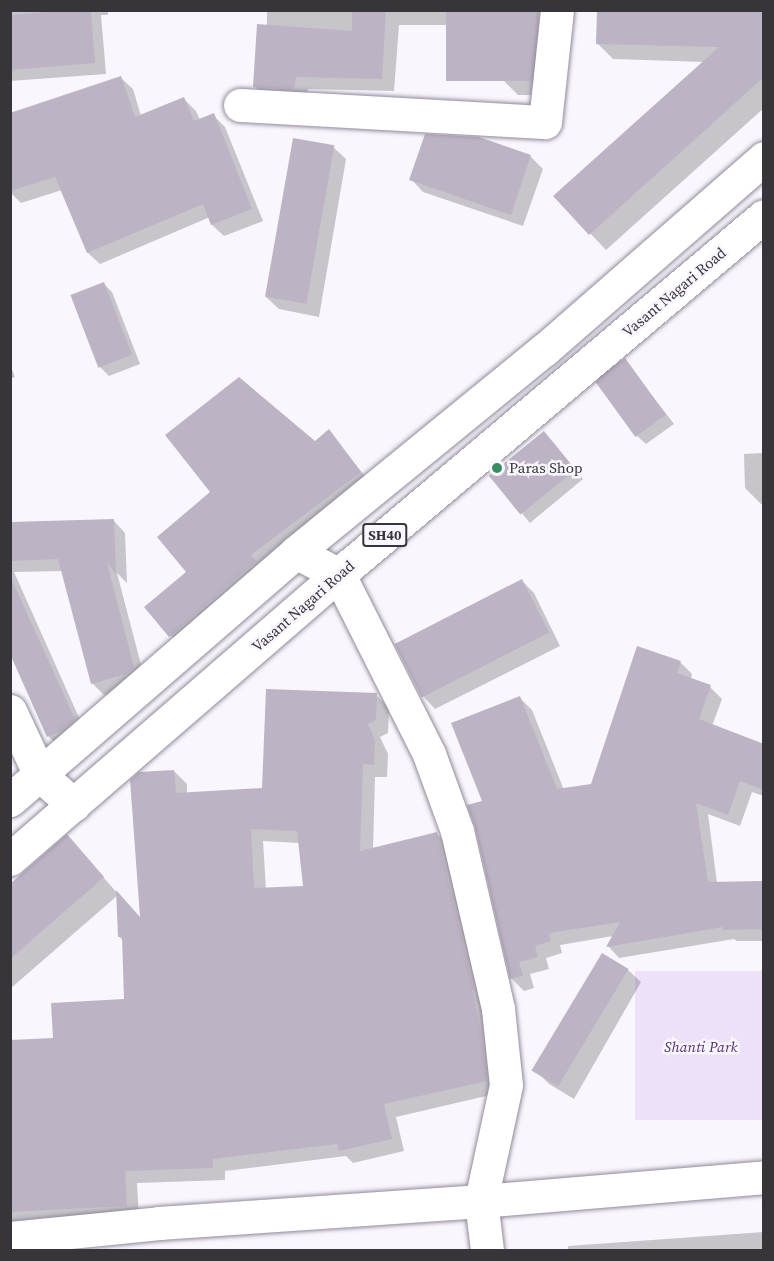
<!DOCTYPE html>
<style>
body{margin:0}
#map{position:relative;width:774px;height:1261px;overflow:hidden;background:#f9f6fd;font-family:"Source Serif 4",serif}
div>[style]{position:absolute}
.green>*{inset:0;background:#ede1fa;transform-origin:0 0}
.shadow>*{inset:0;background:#0003}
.building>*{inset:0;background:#bcb4c4;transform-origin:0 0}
.roads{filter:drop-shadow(0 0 2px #928a9a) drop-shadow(0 0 2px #928a9a)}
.minor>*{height:33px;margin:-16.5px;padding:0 16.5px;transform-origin:16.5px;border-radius:16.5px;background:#fff}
.major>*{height:33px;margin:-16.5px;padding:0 16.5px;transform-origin:16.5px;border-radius:16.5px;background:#fff}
.dots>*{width:16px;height:16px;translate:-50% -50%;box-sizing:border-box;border:3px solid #f9f6fd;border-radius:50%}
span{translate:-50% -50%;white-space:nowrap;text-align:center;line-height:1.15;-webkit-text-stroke:5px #f9f6fd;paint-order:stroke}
.shield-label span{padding:2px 4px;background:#f9f6fd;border:2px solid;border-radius:4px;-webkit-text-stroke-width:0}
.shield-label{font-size:14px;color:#37343a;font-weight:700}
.street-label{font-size:15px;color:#37343a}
.poi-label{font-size:15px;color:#37343a}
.left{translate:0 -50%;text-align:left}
.park-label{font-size:15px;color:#532f71;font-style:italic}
.frame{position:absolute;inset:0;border:12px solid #37343a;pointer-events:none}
</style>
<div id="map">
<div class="green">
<i style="left:763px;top:971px;width:149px;height:128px;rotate:90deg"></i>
</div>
<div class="shadow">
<i style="clip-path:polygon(10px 10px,108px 10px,108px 15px,101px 15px,106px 74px,10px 81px)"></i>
<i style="clip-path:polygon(267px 10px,476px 10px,476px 25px,399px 25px,394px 91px,308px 89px,306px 101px,267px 99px,254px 86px,267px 27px)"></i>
<i style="clip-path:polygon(507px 10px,557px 10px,543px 95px,518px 95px,505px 82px)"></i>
<i style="clip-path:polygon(764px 10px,764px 108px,606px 250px,555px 196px,705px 62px,613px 59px,597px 43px)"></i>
<i style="clip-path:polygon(121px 78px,133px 89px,141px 116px,184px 99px,196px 111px,200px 120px,213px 115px,225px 127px,263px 221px,224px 236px,212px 225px,210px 217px,100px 264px,88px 253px,62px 190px,21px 203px,10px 192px,10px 114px)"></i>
<i style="clip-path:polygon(333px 147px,346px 159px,319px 317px,279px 309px,266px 297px)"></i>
<i style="clip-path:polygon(530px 156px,543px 169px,523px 226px,423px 192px,411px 179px)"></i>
<i style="clip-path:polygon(104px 284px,112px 292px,140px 364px,109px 376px,100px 367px)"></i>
<i style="clip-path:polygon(624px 360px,674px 424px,646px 444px,637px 436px)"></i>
<i style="clip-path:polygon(10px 364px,15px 377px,10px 379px)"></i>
<i style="clip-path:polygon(762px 420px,764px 420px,764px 504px,761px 504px,745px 488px,744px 454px,763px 453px)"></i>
<i style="clip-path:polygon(329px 431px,372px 485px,183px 649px,146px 608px,188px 572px,314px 443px)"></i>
<i style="clip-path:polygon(552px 441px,583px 479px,530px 523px,491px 476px)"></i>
<i style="clip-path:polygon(114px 521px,125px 533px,127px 583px,117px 573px,145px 680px,138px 686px,104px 695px,92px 683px,63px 571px,14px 572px,85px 731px,60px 748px,48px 736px,10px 651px,10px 534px)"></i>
<i style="clip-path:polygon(764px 553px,764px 607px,762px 554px)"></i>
<i style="clip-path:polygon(522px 581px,534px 593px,560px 646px,435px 709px,423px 696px,397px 645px)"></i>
<i style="clip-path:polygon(680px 662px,692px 674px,691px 679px,710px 687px,722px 699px,712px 726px,764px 745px,764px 796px,752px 792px,740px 826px,708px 814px,717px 883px,764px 882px,764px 941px,737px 941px,734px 939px,619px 958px,608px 946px,613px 936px,560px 945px,562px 953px,546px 958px,549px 969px,530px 974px,534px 988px,524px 991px,512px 979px,477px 826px,520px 698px,532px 710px,564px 790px,592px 786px)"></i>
<i style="clip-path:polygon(evenodd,376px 695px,389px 708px,388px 733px,380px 737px,388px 754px,387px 777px,375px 777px,373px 849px,437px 834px,450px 847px,499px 1093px,396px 1117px,404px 1151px,353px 1163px,346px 1156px,225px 1171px,225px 1180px,137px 1183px,139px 1218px,10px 1225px,10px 1042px,55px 1039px,126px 1001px,123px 941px,119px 936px,118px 895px,10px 989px,10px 886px,67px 836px,141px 920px,174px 771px,187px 784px,187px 794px,263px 789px,376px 695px,263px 841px,299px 843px,304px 888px,266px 889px,263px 841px)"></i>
<i style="clip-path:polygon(628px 970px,641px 982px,574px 1099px,549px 1084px,536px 1071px)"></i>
<i style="clip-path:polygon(764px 1232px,764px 1250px,568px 1250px,568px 1246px)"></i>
</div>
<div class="building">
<i style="clip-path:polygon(70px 10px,91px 10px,95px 63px,10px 70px,10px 15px)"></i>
<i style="clip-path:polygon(352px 10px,386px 10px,382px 79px,296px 77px,294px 89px,253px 87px,257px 24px,352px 31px)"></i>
<i style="left:446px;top:10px;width:92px;height:71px"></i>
<i style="clip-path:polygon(597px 10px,764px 10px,764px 77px,589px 235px,553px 196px,719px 47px,596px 44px)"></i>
<i style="clip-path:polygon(121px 76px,135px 117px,184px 97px,194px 121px,214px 113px,252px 209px,211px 225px,203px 204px,87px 253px,55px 177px,10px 191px,10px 113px)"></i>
<i style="clip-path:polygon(425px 134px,479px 137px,531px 155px,511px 215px,409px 180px)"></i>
<i style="left:293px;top:138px;width:42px;height:161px;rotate:10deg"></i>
<i style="left:104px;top:282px;width:78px;height:36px;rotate:69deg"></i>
<i style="left:625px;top:358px;width:70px;height:38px;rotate:54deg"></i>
<i style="clip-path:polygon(239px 377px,315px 441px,329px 429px,361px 472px,251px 555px,256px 561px,169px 637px,144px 607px,186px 572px,157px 537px,210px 492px,165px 435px)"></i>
<i style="left:544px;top:431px;width:50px;height:71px;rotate:51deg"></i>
<i style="clip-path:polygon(114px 519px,116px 574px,107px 563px,134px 667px,126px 674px,91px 684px,58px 559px,10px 561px,10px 522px)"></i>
<i style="clip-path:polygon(10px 576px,75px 719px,61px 731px,47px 737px,10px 654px)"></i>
<i style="left:522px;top:579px;width:60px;height:143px;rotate:63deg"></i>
<i style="clip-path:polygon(637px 646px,681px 661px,677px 673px,711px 685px,699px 719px,764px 744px,764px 790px,740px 781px,728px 815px,696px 803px,708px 882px,764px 881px,764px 929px,723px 930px,723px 927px,606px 947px,620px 922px,549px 933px,551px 941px,535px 946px,538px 957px,519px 962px,523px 976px,510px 979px,475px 827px,467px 805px,482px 801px,451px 723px,520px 696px,557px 789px,591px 784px)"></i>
<i style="clip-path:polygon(evenodd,266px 689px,377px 693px,376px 720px,368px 724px,375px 740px,374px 765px,363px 764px,360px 851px,437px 832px,474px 990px,472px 990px,481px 1031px,487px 1081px,384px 1104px,392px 1139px,339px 1151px,337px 1144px,213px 1159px,213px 1168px,125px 1171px,127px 1206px,10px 1212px,10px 1040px,53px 1038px,51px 1003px,124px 999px,122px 937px,118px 937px,116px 890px,140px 917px,130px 780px,139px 772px,174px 770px,176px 793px,262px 788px,266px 689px,251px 829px,297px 831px,303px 886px,254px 888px,251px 829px)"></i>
<i style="clip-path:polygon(67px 834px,104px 877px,10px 959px,10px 884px)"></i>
<i style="left:602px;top:953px;width:31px;height:137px;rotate:31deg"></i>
</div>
<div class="roads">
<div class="minor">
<i style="left:240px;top:105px;width:305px;rotate:3.2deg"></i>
<i style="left:545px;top:122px;width:113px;rotate:-83.9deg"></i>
<i style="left:296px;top:552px;width:49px;rotate:28.1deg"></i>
<i style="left:339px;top:575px;width:200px;rotate:63.3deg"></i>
<i style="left:429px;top:754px;width:82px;rotate:70deg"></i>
<i style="left:457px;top:831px;width:183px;rotate:77deg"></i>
<i style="left:498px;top:1009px;width:76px;rotate:84deg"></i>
<i style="left:506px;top:1085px;width:119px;rotate:102.2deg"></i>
<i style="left:481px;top:1201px;width:49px;rotate:83deg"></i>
<i style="left:10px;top:711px;width:71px;rotate:64.9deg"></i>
<i style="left:40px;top:775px;width:45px;rotate:41.4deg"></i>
<i style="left:10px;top:1238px;width:150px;rotate:-5.7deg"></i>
<i style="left:159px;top:1223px;width:323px;rotate:-3.9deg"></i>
<i style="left:481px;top:1201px;width:284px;rotate:-4.8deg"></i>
</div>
<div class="major">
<i style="left:10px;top:800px;width:379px;rotate:-40.9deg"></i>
<i style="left:296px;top:552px;width:320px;rotate:-39.2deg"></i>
<i style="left:544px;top:350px;width:292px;rotate:-41.1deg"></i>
<i style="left:10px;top:859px;width:449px;rotate:-40.9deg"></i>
<i style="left:350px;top:565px;width:541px;rotate:-40.13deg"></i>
</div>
</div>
<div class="dots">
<i style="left:497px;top:468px;background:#398e61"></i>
</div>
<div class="shield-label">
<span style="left:385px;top:535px">SH40</span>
</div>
<div class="street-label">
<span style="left:674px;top:292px;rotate:-40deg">Vasant Nagari Road</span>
<span style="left:303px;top:606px;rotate:-41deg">Vasant Nagari Road</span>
</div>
<div class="poi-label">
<span class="left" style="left:509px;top:468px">Paras Shop</span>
</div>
<div class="park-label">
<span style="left:701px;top:1047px">Shanti Park</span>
</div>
<div class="frame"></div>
</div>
